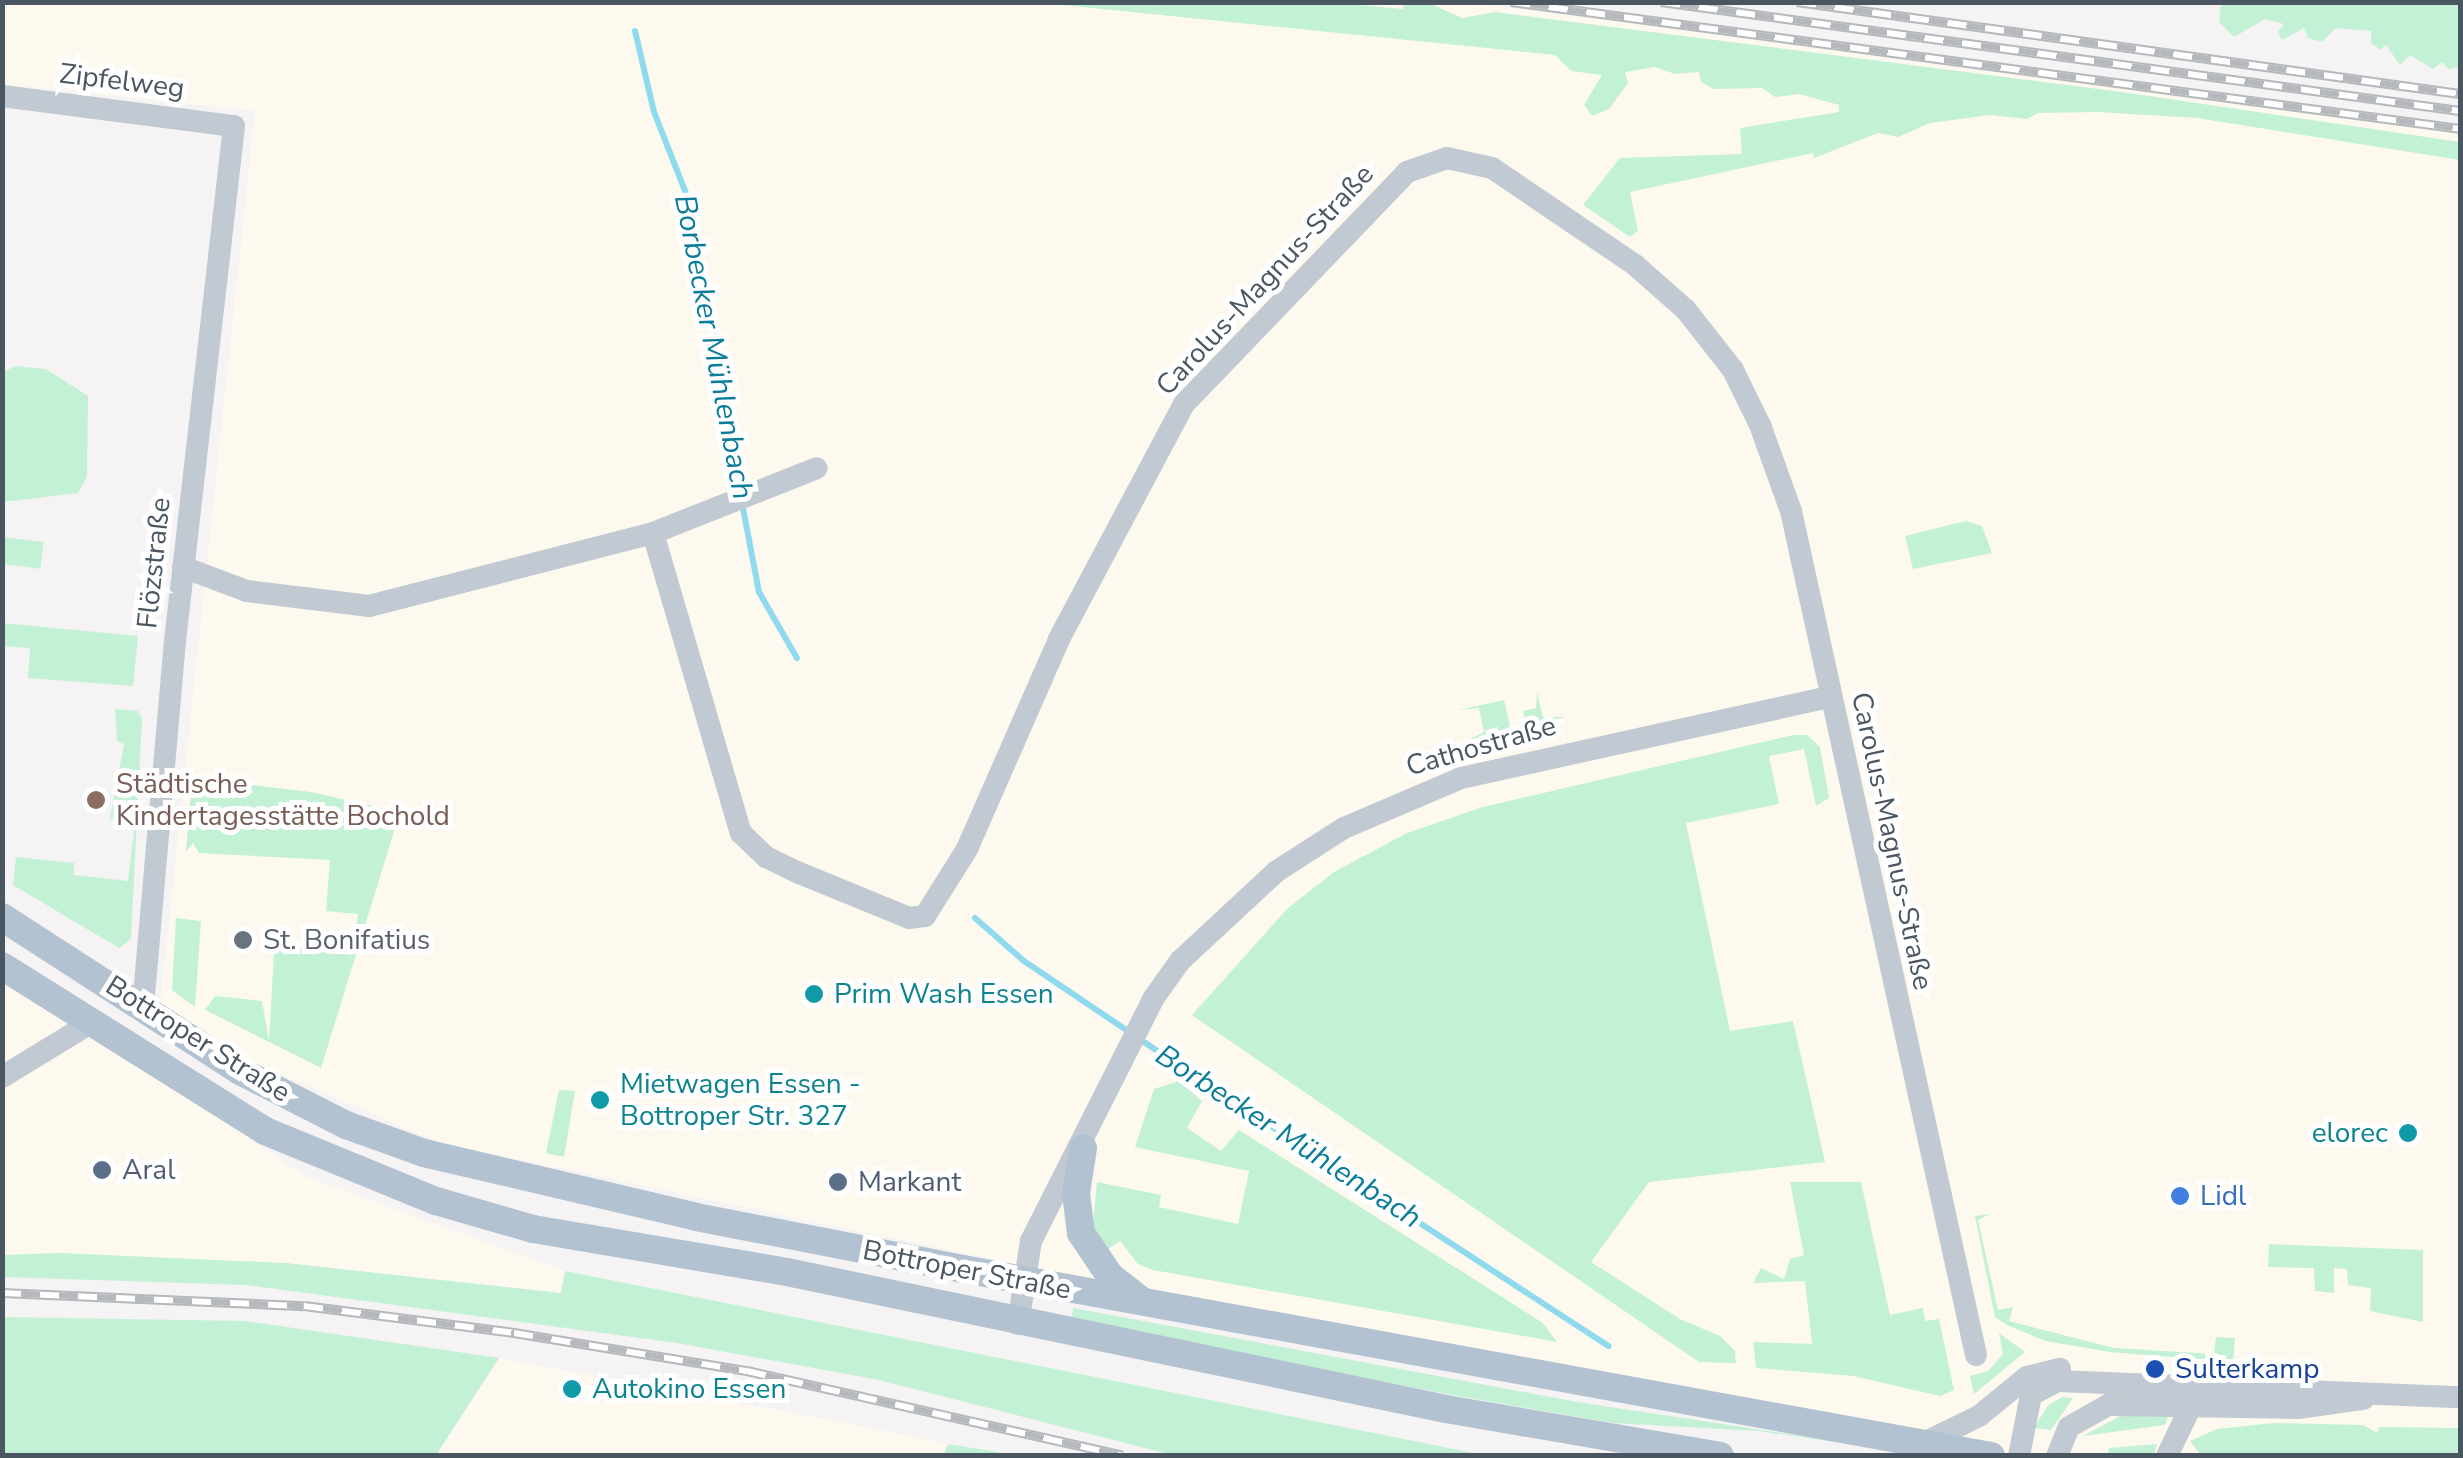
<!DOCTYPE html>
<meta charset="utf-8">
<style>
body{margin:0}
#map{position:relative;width:2463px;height:1458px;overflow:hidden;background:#f5f3f3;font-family:"Nunito Sans",sans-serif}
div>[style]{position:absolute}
.commercial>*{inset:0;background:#fdf9ef}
.green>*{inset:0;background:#c3f1d5;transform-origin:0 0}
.stream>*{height:6px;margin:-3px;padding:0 3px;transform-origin:3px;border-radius:3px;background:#90daee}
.minor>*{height:22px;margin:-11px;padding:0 11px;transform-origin:11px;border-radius:11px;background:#c1cad2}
.major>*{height:28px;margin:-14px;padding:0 14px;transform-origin:14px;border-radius:14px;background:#b3c2d1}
.rail>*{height:10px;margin-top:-5px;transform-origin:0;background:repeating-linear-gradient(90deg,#fff 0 19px,#b5b8bd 0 38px);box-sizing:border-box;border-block:2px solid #b5b8bd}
.dots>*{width:28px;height:28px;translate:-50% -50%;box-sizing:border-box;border:5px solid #fff;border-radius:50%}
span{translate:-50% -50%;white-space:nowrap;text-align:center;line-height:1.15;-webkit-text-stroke:10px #fff;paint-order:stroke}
.street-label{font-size:28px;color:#4a5661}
.education-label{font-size:28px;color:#785e54}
.left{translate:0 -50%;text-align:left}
.worship-label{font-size:28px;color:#5b616d}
.culture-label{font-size:28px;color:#0d838f}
.right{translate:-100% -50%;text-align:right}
.service-label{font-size:28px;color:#4e5e75}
.shop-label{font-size:28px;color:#366cbe}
.transit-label{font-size:28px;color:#164399}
.water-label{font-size:30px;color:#0c7c9b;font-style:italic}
.frame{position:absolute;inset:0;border:5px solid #4a5661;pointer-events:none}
</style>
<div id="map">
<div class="commercial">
<i style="clip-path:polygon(1465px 2px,2460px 130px,2460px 1455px,1894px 1455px,1896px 1450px,440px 1143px,254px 1063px,160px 1006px,255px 111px,3px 84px,3px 3px)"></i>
<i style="clip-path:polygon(2px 970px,305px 1176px,565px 1271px,561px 1293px,284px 1263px,3px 1254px)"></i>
<i style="clip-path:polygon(499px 1358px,831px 1420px,948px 1444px,943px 1456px,436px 1456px)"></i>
</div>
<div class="green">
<i style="clip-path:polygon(1337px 3px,1403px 9px,1404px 3px,1429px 3px,1462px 18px,1495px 12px,2122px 92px,2460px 142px,2460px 160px,2197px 118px,2097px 112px,2038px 113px,2027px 119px,1990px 115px,1930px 123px,1898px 137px,1878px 133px,1814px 158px,1813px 153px,1630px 192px,1638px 231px,1630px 237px,1583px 205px,1620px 158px,1742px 154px,1740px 128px,1839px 112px,1839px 105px,1799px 94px,1775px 97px,1762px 88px,1714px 89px,1701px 82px,1699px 72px,1675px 74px,1655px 67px,1625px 72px,1628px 83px,1609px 109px,1592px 116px,1584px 105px,1602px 75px,1571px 71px,1555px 55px,1043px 3px)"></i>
<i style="clip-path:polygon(2301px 3px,2460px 3px,2460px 67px,2448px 69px,2442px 62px,2433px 69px,2410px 55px,2400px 65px,2386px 45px,2381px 50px,2371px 43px,2371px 31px,2336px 28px,2322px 42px,2308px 38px,2304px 28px,2282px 40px,2278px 32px,2284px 24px,2265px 19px,2234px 37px,2219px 22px,2221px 3px)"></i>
<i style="clip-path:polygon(15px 366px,46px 369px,88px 396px,87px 477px,78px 493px,3px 502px,3px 372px)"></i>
<i style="clip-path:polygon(1966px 521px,1982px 526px,1992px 553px,1913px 569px,1905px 536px)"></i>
<i style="left:3px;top:537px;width:41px;height:27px;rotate:7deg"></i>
<i style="clip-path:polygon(2px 623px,138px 636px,133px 686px,28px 678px,30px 648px,3px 646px)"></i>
<i style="clip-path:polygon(1537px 692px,1543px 717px,1566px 717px,1526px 726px,1523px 711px,1536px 708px)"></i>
<i style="clip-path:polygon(1504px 700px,1511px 731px,1468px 740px,1484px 732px,1479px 708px,1458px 710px)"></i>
<i style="clip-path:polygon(115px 709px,138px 711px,142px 719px,131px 939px,119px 948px,13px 885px,16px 857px,74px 863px,74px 875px,128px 881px,135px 822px,110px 819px,124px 744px,117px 741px)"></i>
<i style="clip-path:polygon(1793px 735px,1807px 735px,1820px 747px,1829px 798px,1816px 806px,1804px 749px,1769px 756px,1779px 804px,1686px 823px,1730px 1031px,1793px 1021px,1825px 1162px,1649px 1182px,1591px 1262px,1680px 1319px,1720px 1336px,1735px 1351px,1736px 1363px,1699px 1362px,1192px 1015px,1288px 908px,1334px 872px,1407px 833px,1483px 807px)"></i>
<i style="clip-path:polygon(192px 778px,311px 792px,400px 812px,321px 1068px,205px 1010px,215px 996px,262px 1001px,269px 1041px,274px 953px,280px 947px,352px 955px,358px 914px,326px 911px,330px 860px,199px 853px,193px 843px,186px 852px)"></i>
<i style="clip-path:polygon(176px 918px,201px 921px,195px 1007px,172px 990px)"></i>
<i style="clip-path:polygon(1179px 1081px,1202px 1101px,1187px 1128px,1221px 1151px,1239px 1130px,1543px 1323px,1557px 1342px,1153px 1270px,1138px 1264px,1120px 1241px,1105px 1251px,1093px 1224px,1097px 1182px,1161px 1195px,1159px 1207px,1238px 1224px,1249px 1171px,1135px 1147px,1154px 1089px)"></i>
<i style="clip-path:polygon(559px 1090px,575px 1091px,564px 1157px,546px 1153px)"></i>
<i style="clip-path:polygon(1790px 1182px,1861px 1182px,1890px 1315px,1923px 1308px,1925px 1321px,1939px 1319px,1954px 1390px,1940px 1396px,1853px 1376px,1756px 1368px,1753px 1342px,1812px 1344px,1805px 1281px,1753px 1283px,1761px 1268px,1784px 1279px,1790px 1259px,1804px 1255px)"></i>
<i style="clip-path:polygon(1990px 1214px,1978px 1220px,1998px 1310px,2013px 1307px,2009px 1321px,2114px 1348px,2214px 1354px,2216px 1337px,2235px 1338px,2233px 1362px,2110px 1352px,2045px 1341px,2007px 1325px,1995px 1317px,1975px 1216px)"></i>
<i style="clip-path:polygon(2269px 1244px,2423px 1250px,2423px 1322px,2370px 1311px,2371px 1288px,2348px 1285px,2347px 1269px,2334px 1268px,2334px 1293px,2315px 1291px,2314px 1268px,2268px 1267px)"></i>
<i style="clip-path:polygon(60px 1253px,285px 1263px,561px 1293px,565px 1271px,1484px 1455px,1172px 1455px,879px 1380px,677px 1343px,246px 1285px,3px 1277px,3px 1255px)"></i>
<i style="clip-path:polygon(1073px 1308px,1577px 1402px,1926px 1455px,1758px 1431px,1613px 1423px,1458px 1396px,1071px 1323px)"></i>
<i style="clip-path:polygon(3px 1317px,245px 1321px,499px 1358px,436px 1455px,3px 1455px)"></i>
<i style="clip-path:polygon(1999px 1333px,2025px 1352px,1974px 1394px,1970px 1376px,1988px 1371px,2003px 1354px)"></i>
<i style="clip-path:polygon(2062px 1397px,2073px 1398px,2051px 1430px,2034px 1428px,2048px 1405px)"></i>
<i style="clip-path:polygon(2124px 1414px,2169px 1414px,2165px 1425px,2083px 1436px)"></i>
<i style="clip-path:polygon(2274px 1423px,2363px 1425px,2377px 1433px,2379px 1427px,2458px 1428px,2460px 1455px,2201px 1455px,2190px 1441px,2217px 1429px)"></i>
<i style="clip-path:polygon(948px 1444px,1016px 1455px,943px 1455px)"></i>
<i style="clip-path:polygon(2157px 1444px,2154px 1455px,2108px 1455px,2109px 1448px)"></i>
</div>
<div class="stream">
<i style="left:635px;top:31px;width:83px;rotate:76.8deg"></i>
<i style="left:654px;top:112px;width:106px;rotate:68.5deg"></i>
<i style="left:693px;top:211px;width:284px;rotate:80.7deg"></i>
<i style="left:742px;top:503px;width:91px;rotate:79.2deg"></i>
<i style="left:759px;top:592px;width:76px;rotate:60.1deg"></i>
<i style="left:975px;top:918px;width:65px;rotate:41.3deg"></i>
<i style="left:1024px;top:961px;width:222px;rotate:34deg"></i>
<i style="left:1208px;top:1085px;width:478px;rotate:33.1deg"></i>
</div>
<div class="minor">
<i style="left:2px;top:96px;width:234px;rotate:7.4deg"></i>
<i style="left:234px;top:126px;width:518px;rotate:96.54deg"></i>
<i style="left:175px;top:641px;width:367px;rotate:95deg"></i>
<i style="left:653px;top:533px;width:176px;rotate:-21.6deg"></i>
<i style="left:183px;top:567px;width:68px;rotate:20.6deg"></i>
<i style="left:247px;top:591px;width:123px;rotate:7deg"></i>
<i style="left:369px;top:606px;width:293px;rotate:-14.4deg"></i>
<i style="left:653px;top:533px;width:313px;rotate:73.7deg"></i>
<i style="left:741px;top:833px;width:35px;rotate:44deg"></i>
<i style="left:766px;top:857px;width:34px;rotate:26deg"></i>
<i style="left:797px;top:872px;width:121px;rotate:22.3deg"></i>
<i style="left:909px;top:918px;width:16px;rotate:-7deg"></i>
<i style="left:925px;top:916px;width:79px;rotate:-57.9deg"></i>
<i style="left:967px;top:849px;width:229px;rotate:-66.3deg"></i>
<i style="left:1059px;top:639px;width:266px;rotate:-62deg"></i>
<i style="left:1184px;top:404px;width:322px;rotate:-46.1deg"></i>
<i style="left:1407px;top:172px;width:42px;rotate:-19.3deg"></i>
<i style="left:1447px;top:158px;width:46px;rotate:12.5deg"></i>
<i style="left:1492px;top:168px;width:173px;rotate:34.1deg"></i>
<i style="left:1635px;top:265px;width:68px;rotate:41.4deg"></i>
<i style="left:1686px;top:310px;width:76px;rotate:51.9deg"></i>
<i style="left:1733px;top:370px;width:61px;rotate:63.9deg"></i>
<i style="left:1760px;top:425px;width:91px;rotate:70.2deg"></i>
<i style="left:1791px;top:511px;width:864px;rotate:77.64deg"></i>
<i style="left:2px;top:1077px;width:105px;rotate:-31.4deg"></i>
<i style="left:1018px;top:1324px;width:84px;rotate:-81.1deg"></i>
<i style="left:1031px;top:1241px;width:271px;rotate:-63.2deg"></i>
<i style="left:1153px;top:999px;width:47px;rotate:-54.6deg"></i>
<i style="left:1180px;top:961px;width:132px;rotate:-42.9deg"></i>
<i style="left:1277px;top:871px;width:80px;rotate:-32.7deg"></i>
<i style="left:1344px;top:828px;width:127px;rotate:-23.1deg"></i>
<i style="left:1461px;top:778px;width:378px;rotate:-12.4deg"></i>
<i style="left:1928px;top:1441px;width:57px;rotate:-26.1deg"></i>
<i style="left:1979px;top:1416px;width:62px;rotate:-39.1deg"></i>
<i style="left:2027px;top:1377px;width:34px;rotate:-14deg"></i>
<i style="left:2019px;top:1456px;width:62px;rotate:-78.9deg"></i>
<i style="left:2031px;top:1395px;width:30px;rotate:-28deg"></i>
<i style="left:2057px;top:1381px;width:403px;rotate:2.3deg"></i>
<i style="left:2057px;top:1456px;width:31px;rotate:-68deg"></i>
<i style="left:2069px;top:1427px;width:45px;rotate:-29.4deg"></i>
<i style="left:2108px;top:1405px;width:190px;rotate:0.9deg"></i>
<i style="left:2298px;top:1408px;width:66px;rotate:-7.9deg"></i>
<i style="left:2167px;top:1456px;width:55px;rotate:-64.4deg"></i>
</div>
<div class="major">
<i style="left:2px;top:917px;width:283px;rotate:32.9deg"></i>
<i style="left:240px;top:1071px;width:119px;rotate:27deg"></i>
<i style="left:346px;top:1125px;width:83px;rotate:19.7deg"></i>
<i style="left:424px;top:1153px;width:279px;rotate:13.2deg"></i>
<i style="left:696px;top:1217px;width:272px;rotate:11deg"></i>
<i style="left:963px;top:1269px;width:1045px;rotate:10.31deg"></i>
<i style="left:2px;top:966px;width:310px;rotate:32.1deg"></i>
<i style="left:265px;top:1131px;width:185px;rotate:22.3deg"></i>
<i style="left:436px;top:1201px;width:101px;rotate:16.1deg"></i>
<i style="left:533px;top:1229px;width:258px;rotate:9.6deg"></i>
<i style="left:787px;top:1272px;width:673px;rotate:11.74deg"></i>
<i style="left:1446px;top:1409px;width:278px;rotate:9.7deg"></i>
<i style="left:1083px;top:1148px;width:46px;rotate:98.8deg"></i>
<i style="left:1076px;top:1193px;width:40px;rotate:82.9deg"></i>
<i style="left:1081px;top:1233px;width:52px;rotate:56deg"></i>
<i style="left:1110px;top:1276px;width:37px;rotate:38deg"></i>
</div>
<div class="rail">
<i style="left:1511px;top:2px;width:957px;rotate:7.62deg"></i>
<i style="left:1661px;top:2px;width:806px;rotate:7.77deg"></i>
<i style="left:1797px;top:2px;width:669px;rotate:7.9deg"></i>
<i style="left:2px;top:1293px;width:302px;rotate:2.5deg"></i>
<i style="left:304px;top:1306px;width:212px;rotate:7.3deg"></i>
<i style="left:514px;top:1333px;width:236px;rotate:9.3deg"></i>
<i style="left:747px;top:1371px;width:385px;rotate:12.7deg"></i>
</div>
<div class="dots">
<i style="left:96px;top:800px;background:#8d6e63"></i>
<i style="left:243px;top:940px;background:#6b7280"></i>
<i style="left:814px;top:994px;background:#0f9aa8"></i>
<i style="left:600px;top:1100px;background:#0f9aa8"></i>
<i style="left:2408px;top:1133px;background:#0f9aa8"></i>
<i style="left:102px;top:1170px;background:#5c6f8a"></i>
<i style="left:838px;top:1182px;background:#5c6f8a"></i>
<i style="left:2180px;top:1196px;background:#3f7fe0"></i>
<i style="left:2155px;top:1369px;background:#1a4fb4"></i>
<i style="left:572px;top:1389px;background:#0f9aa8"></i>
</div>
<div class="street-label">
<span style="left:122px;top:81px;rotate:7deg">Zipfelweg</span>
<span style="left:1265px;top:280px;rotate:-47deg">Carolus-Magnus-Straße</span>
<span style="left:154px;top:563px;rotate:-84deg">Flözstraße</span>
<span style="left:1481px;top:746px;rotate:-16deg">Cathostraße</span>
<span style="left:1892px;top:841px;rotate:78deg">Carolus-Magnus-Straße</span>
<span style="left:198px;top:1039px;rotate:32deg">Bottroper Straße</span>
<span style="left:967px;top:1270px;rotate:11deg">Bottroper Straße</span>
</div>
<div class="education-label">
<span class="left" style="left:116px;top:800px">Städtische<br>Kindertagesstätte Bochold</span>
</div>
<div class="worship-label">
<span class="left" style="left:263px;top:940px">St. Bonifatius</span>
</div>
<div class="culture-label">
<span class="left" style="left:834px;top:994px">Prim Wash Essen</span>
<span class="left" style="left:620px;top:1100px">Mietwagen Essen -<br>Bottroper Str. 327</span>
<span class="right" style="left:2388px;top:1133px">elorec</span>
<span class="left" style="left:592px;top:1389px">Autokino Essen</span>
</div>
<div class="service-label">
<span class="left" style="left:122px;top:1170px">Aral</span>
<span class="left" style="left:858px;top:1182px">Markant</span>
</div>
<div class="shop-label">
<span class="left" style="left:2200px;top:1196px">Lidl</span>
</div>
<div class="transit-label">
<span class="left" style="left:2175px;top:1369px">Sulterkamp</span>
</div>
<div class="water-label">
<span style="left:713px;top:347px;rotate:79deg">Borbecker Mühlenbach</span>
<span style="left:1288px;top:1137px;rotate:33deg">Borbecker Mühlenbach</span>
</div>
<div class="frame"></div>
</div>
